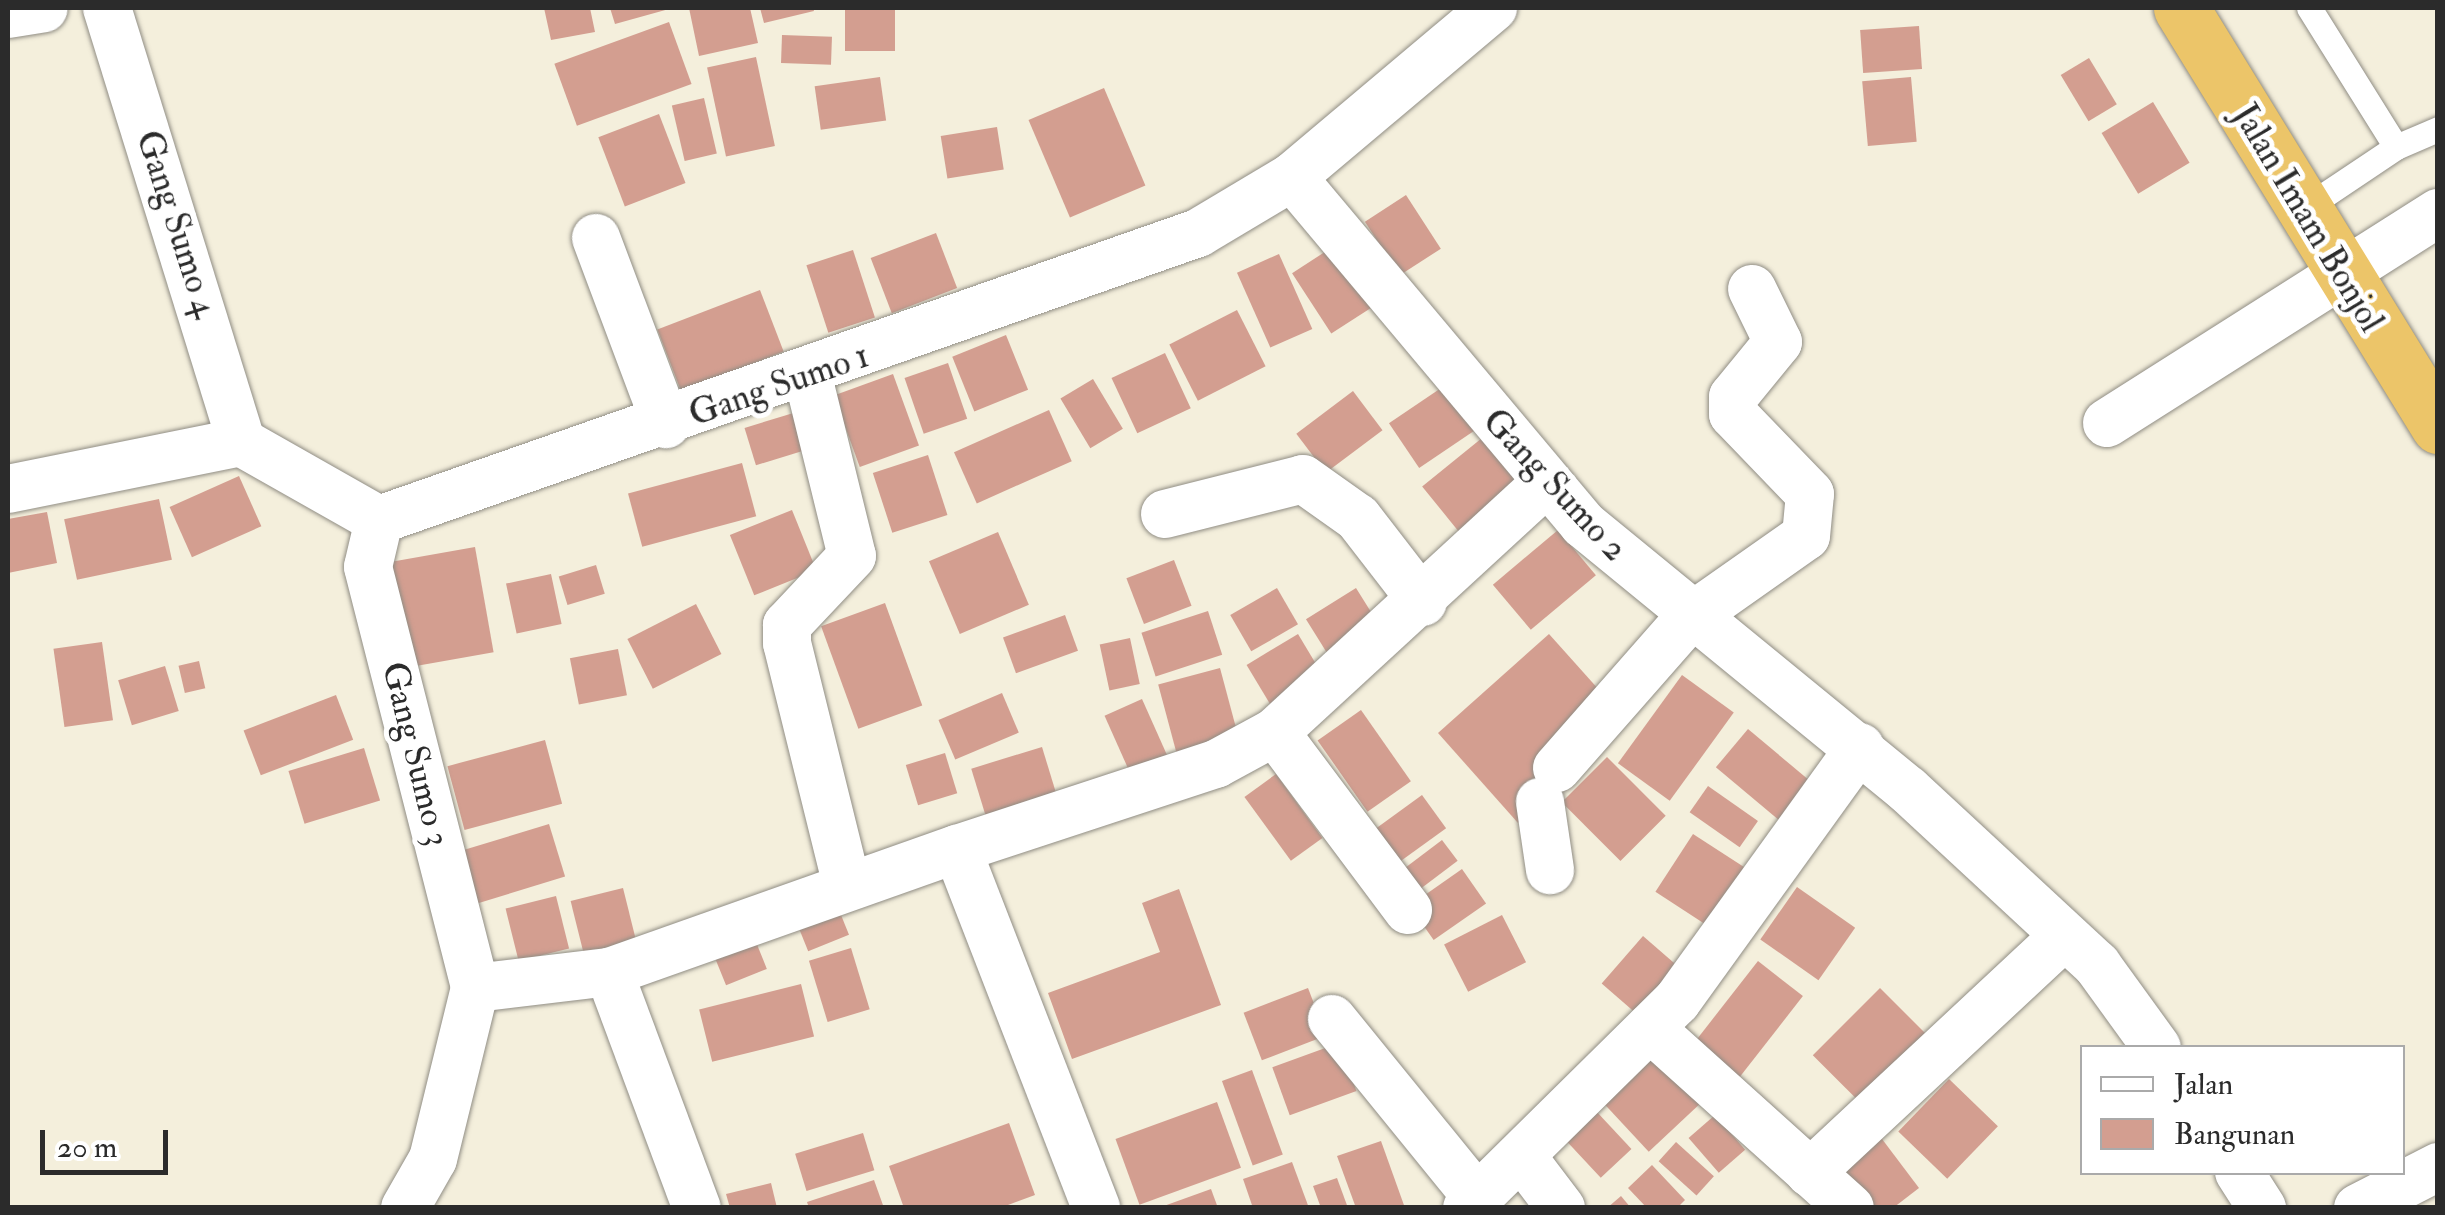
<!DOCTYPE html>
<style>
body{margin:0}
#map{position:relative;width:2445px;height:1215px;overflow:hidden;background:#f4efdc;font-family:"IM FELL Double Pica",serif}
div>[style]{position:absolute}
.building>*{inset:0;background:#d39e90;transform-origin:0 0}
.roads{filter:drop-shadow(0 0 2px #908d84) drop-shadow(0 0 2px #908d84)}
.lane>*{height:25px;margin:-12.5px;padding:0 12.5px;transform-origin:12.5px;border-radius:12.5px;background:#fff}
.street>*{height:48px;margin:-24px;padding:0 24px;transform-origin:24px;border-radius:24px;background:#fff}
.highway>*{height:55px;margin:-27.5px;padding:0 27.5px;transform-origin:27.5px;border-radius:27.5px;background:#ecc569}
span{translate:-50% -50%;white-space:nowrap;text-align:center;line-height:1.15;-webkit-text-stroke:10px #fff;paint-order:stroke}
.street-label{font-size:35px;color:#2b2b2b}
.frame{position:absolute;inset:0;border:10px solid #2b2b2b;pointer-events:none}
.legend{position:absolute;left:2080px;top:1045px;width:325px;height:130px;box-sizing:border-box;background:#fff;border:2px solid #aaa;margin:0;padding:12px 18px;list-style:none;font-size:30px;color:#2b2b2b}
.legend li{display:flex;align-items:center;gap:20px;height:50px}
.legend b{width:50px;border:2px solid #aaa}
.scale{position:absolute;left:40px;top:1130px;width:128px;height:45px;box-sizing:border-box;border:5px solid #2b2b2b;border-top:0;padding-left:12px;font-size:30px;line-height:35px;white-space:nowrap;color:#2b2b2b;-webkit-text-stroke:8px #fff;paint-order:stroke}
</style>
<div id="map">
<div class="building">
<i style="clip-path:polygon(544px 8px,590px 8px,595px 32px,551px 40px)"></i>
<i style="clip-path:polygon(610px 8px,669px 8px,669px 9px,615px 24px)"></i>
<i style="clip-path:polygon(689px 8px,750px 8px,758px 43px,699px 56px)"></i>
<i style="clip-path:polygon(760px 8px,813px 8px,814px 11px,764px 23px)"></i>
<i style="left:845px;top:8px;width:50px;height:43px"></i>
<i style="left:669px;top:22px;width:66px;height:122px;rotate:70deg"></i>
<i style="left:1919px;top:26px;width:43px;height:59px;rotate:86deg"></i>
<i style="left:782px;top:35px;width:50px;height:28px;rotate:2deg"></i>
<i style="left:756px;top:57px;width:91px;height:50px;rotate:78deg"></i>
<i style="left:2089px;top:58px;width:54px;height:33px;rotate:59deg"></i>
<i style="left:880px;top:77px;width:44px;height:66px;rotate:82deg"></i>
<i style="left:1911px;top:77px;width:65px;height:49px;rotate:85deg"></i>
<i style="left:1104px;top:88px;width:106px;height:82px;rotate:67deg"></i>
<i style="left:704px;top:98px;width:57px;height:33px;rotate:77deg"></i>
<i style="left:2153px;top:102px;width:71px;height:60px;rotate:59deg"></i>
<i style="left:659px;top:114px;width:74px;height:65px;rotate:69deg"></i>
<i style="left:997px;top:127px;width:43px;height:57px;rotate:81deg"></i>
<i style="left:1406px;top:195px;width:64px;height:49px;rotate:57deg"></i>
<i style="left:936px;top:233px;width:59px;height:70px;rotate:69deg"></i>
<i style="left:1334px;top:246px;width:72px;height:50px;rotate:57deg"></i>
<i style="left:853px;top:250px;width:71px;height:49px;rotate:72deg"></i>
<i style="left:1279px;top:254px;width:82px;height:46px;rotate:66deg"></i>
<i style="left:760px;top:290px;width:66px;height:110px;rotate:69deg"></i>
<i style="left:1237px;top:310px;width:63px;height:76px;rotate:63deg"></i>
<i style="left:1006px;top:335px;width:59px;height:58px;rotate:68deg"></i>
<i style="left:1165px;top:353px;width:61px;height:59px;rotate:65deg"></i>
<i style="left:948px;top:363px;width:59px;height:46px;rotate:71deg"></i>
<i style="left:893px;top:374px;width:76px;height:63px;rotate:70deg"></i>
<i style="left:1093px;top:379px;width:58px;height:38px;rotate:59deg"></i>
<i style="left:1447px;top:384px;width:54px;height:70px;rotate:56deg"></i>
<i style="left:1353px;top:391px;width:49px;height:71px;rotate:53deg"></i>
<i style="left:1049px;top:410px;width:56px;height:104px;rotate:66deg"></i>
<i style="left:800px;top:411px;width:39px;height:58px;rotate:73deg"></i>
<i style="left:1482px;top:438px;width:69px;height:77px;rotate:51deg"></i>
<i style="left:928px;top:455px;width:63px;height:58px;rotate:72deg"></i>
<i style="left:742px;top:463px;width:55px;height:118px;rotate:75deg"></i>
<i style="left:239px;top:476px;width:55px;height:76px;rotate:66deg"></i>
<i style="left:159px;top:499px;width:62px;height:97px;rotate:78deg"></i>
<i style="left:792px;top:510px;width:65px;height:67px;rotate:68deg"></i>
<i style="clip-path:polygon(47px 512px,57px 563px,8px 573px,8px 519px)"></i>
<i style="left:1558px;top:530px;width:59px;height:85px;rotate:50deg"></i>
<i style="left:998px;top:532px;width:79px;height:75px;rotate:67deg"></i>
<i style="left:475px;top:547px;width:107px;height:86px;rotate:80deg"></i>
<i style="left:1174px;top:560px;width:49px;height:51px;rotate:69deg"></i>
<i style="left:596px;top:565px;width:30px;height:39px;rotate:73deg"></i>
<i style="left:551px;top:574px;width:51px;height:46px;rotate:78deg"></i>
<i style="left:1277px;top:588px;width:42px;height:54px;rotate:60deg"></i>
<i style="left:1356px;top:588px;width:53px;height:59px;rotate:58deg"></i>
<i style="left:885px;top:603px;width:109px;height:68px;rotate:70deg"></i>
<i style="left:696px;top:604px;width:56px;height:77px;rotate:63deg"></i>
<i style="left:1208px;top:611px;width:46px;height:70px;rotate:72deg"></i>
<i style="left:1065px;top:615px;width:38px;height:66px;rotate:70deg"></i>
<i style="left:1298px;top:634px;width:55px;height:60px;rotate:59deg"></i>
<i style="clip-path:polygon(1549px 634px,1609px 701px,1567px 779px,1518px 823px,1438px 733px)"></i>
<i style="left:1130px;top:638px;width:47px;height:31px;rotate:78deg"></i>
<i style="left:102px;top:642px;width:79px;height:49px;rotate:82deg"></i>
<i style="left:618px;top:649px;width:47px;height:49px;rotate:79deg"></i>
<i style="left:199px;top:661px;width:28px;height:21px;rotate:77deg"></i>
<i style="left:165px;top:666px;width:47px;height:49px;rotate:73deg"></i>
<i style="left:1220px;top:668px;width:74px;height:64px;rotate:75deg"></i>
<i style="left:1682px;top:675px;width:64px;height:109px;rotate:36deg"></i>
<i style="left:1002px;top:693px;width:43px;height:69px;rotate:67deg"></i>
<i style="left:336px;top:695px;width:48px;height:99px;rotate:69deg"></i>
<i style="left:1142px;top:699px;width:68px;height:41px;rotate:66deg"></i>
<i style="left:1361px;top:710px;width:87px;height:53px;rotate:55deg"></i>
<i style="left:1748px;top:729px;width:97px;height:50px;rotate:40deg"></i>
<i style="left:545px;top:740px;width:66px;height:101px;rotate:75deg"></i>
<i style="left:1042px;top:747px;width:59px;height:74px;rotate:73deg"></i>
<i style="left:364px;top:748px;width:55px;height:79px;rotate:73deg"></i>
<i style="left:945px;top:753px;width:42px;height:41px;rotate:73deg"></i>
<i style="left:1607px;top:757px;width:83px;height:64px;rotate:45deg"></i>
<i style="left:1276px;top:774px;width:79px;height:39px;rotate:54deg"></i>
<i style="left:1708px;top:786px;width:61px;height:32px;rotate:35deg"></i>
<i style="left:1422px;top:795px;width:41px;height:62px;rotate:54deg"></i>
<i style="left:549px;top:824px;width:55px;height:91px;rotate:73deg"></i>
<i style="left:1693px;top:834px;width:64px;height:69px;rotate:33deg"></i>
<i style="left:1442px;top:840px;width:26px;height:63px;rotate:53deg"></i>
<i style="left:1462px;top:869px;width:42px;height:64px;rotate:55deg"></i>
<i style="left:1797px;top:887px;width:71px;height:64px;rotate:35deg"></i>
<i style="left:623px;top:888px;width:54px;height:54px;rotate:76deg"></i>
<i style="clip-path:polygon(1179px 889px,1221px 1005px,1072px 1059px,1048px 993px,1160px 952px,1142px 903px)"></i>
<i style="left:556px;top:896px;width:54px;height:52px;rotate:76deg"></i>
<i style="left:837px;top:905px;width:32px;height:44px;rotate:68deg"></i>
<i style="left:1502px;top:915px;width:53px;height:65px;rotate:63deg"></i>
<i style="left:1643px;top:936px;width:45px;height:63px;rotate:41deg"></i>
<i style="left:756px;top:942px;width:29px;height:44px;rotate:68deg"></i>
<i style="left:851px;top:948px;width:64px;height:44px;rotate:73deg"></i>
<i style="left:1758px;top:961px;width:57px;height:116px;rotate:38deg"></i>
<i style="left:801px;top:984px;width:54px;height:105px;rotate:76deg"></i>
<i style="left:1308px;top:988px;width:51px;height:69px;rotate:69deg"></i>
<i style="left:1880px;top:988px;width:75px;height:95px;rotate:45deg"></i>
<i style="left:1339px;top:1043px;width:51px;height:71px;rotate:70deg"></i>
<i style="left:1651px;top:1047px;width:75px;height:73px;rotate:47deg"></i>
<i style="left:1252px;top:1070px;width:90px;height:32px;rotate:70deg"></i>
<i style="left:1949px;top:1079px;width:68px;height:73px;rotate:44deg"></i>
<i style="left:1217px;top:1102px;width:70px;height:108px;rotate:70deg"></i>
<i style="left:1596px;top:1111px;width:52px;height:42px;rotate:47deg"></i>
<i style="left:1715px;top:1115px;width:46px;height:35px;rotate:49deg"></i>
<i style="clip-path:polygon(1009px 1123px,1035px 1195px,1000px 1208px,904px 1208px,889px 1166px)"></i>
<i style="left:863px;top:1133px;width:39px;height:71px;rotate:73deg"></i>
<i style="clip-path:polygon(1879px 1135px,1919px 1188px,1893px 1208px,1857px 1208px,1830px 1170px)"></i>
<i style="clip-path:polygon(1381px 1141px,1405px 1208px,1356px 1208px,1337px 1156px)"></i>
<i style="left:1676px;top:1142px;width:51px;height:26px;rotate:42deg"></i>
<i style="clip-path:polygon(1292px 1162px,1309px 1208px,1253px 1208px,1243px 1179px)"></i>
<i style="clip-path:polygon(1652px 1165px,1685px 1200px,1677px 1208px,1647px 1208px,1628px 1188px)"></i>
<i style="clip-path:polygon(1337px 1178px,1348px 1208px,1321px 1208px,1313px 1186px)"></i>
<i style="clip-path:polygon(874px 1180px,884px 1208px,809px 1208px,807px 1202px)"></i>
<i style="clip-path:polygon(771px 1183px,777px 1208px,730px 1208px,726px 1194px)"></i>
<i style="clip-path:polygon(1211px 1189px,1218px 1208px,1161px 1208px,1161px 1207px)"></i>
<i style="clip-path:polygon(1621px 1196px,1631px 1208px,1607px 1208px)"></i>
</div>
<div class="roads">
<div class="lane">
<i style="left:2396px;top:147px;width:46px;rotate:-23.2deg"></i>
<i style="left:2302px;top:210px;width:113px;rotate:-33.8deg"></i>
<i style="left:2396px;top:147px;width:164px;rotate:-122deg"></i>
</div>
<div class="street">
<i style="left:107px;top:8px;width:454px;rotate:72.8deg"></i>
<i style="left:8px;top:14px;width:36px;rotate:-9deg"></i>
<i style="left:1292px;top:177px;width:453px;rotate:50deg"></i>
<i style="left:1583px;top:524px;width:420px;rotate:39.3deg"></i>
<i style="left:1908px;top:790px;width:258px;rotate:42.8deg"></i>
<i style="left:2097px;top:965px;width:102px;rotate:54.1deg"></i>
<i style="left:596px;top:238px;width:199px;rotate:69.4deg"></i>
<i style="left:808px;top:377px;width:184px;rotate:76.2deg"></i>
<i style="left:852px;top:556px;width:95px;rotate:133.3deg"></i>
<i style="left:787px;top:625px;width:18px;rotate:90deg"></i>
<i style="left:787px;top:643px;width:246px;rotate:76.1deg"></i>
<i style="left:2107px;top:423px;width:392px;rotate:-32.4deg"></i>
<i style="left:8px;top:489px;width:238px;rotate:-11.4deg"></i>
<i style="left:241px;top:442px;width:159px;rotate:29.5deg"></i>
<i style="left:379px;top:520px;width:868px;rotate:-19.31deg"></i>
<i style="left:1198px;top:233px;width:109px;rotate:-30.8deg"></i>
<i style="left:1292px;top:177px;width:263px;rotate:-40.1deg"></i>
<i style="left:1165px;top:514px;width:142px;rotate:-14.2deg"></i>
<i style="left:1303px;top:479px;width:67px;rotate:35.3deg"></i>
<i style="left:1358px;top:518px;width:106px;rotate:52.3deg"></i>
<i style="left:379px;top:520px;width:48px;rotate:103.2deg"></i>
<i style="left:368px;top:567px;width:434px;rotate:75.7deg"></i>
<i style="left:1557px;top:768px;width:198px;rotate:-48.7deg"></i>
<i style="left:1688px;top:619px;width:144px;rotate:-35.1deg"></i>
<i style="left:1806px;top:536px;width:42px;rotate:-84.6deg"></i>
<i style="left:1810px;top:494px;width:111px;rotate:-133.9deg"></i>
<i style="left:1733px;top:414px;width:17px;rotate:-90deg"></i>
<i style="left:1733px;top:397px;width:71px;rotate:-50.7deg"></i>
<i style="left:1778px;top:342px;width:59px;rotate:-116.1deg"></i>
<i style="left:1540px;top:802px;width:69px;rotate:81.6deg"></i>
<i style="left:957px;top:849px;width:273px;rotate:-18.2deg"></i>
<i style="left:1216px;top:764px;width:67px;rotate:-28.5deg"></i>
<i style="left:1408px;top:910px;width:222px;rotate:-126.8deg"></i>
<i style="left:1275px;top:732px;width:368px;rotate:-42.6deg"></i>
<i style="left:609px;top:972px;width:252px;rotate:69.6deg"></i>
<i style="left:1332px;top:1019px;width:233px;rotate:50.9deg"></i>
<i style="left:1650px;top:1028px;width:269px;rotate:42deg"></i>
<i style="left:1523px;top:1158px;width:63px;rotate:52.8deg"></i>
<i style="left:2239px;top:1172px;width:43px;rotate:57.4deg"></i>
<i style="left:1810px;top:1173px;width:347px;rotate:-43deg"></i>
<i style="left:405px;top:1208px;width:56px;rotate:-60.3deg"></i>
<i style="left:433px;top:1159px;width:176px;rotate:-76.2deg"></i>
<i style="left:475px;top:988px;width:135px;rotate:-6.8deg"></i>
<i style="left:609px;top:972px;width:369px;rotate:-19.5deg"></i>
<i style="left:957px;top:849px;width:385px;rotate:68.8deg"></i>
<i style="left:1467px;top:1208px;width:295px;rotate:-44.6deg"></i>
<i style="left:1677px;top:1001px;width:313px;rotate:-54.2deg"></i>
<i style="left:2358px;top:1208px;width:90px;rotate:-27.1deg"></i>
</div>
<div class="highway">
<i style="left:2181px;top:8px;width:491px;rotate:58.4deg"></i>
</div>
</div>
<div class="street-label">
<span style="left:2308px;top:218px;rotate:59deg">Jalan Imam Bonjol</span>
<span style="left:177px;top:224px;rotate:72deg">Gang Sumo 4</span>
<span style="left:779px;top:385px;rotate:-19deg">Gang Sumo 1</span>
<span style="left:1555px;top:485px;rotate:47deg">Gang Sumo 2</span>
<span style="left:416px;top:754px;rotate:76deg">Gang Sumo 3</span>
</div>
<div class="frame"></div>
<ul class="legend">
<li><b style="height:12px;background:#fff"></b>Jalan</li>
<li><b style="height:28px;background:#d39e90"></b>Bangunan</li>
</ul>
<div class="scale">20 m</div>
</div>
